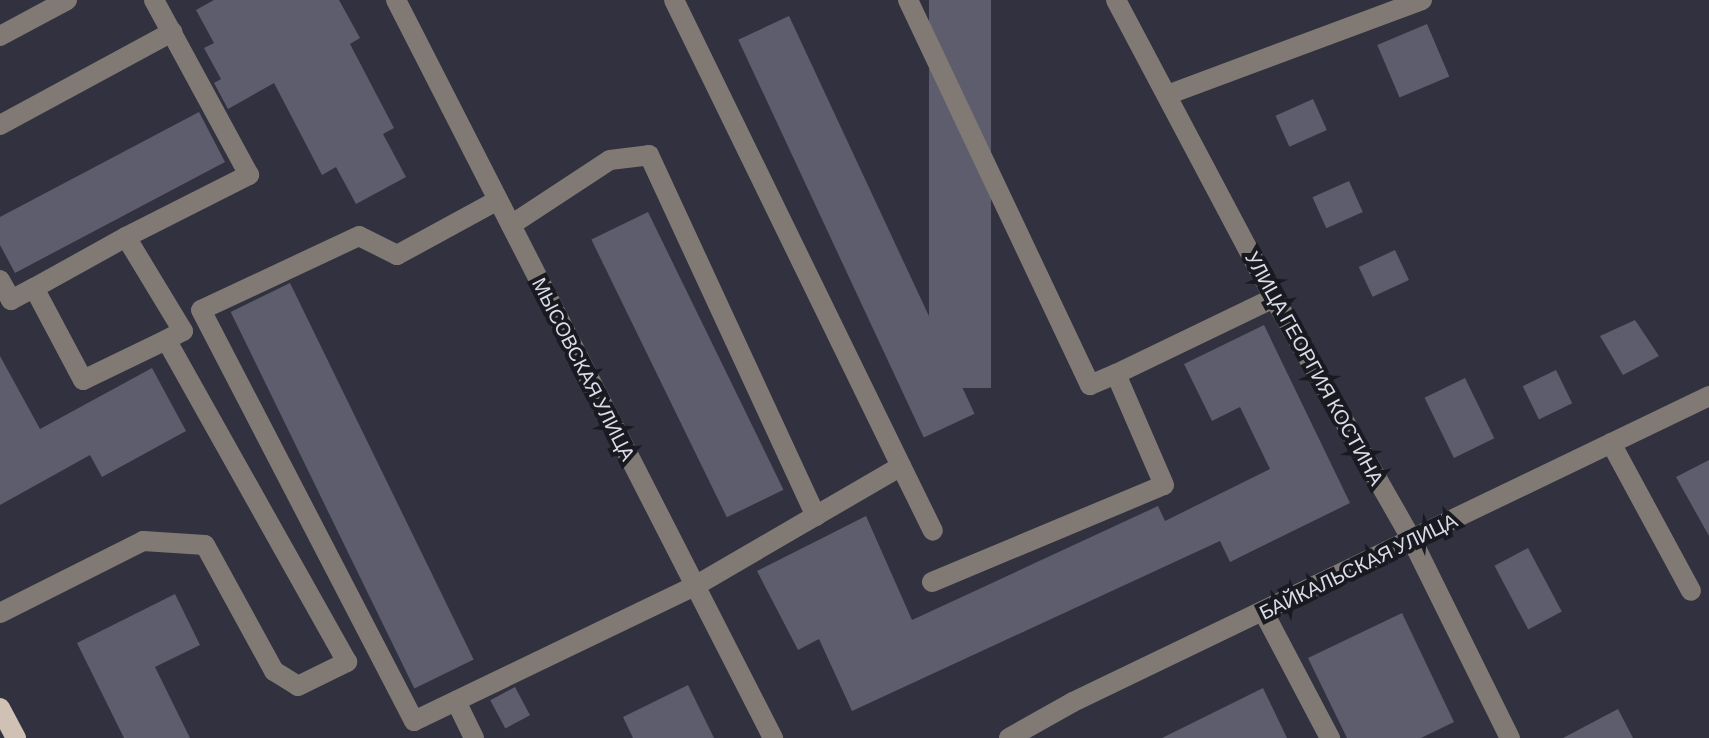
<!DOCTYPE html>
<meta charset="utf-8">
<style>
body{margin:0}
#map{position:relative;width:1709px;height:738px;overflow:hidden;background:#313140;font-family:Barlow,sans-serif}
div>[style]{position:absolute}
.building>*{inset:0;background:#5d5d6e;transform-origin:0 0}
.minor>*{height:20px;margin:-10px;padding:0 10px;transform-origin:10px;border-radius:10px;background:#817a74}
.major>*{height:20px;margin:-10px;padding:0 10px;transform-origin:10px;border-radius:10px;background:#d0c1b5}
span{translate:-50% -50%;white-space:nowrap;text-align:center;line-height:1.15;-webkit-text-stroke:8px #191a21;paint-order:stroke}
.street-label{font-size:20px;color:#dbdce6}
</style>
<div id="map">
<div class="building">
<i style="clip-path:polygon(214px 0,339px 0,360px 38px,350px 44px,394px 128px,383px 134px,406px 177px,356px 204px,336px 167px,322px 175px,274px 83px,228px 109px,214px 83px,221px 79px,204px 48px,214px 43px,196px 10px)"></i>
<i style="left:929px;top:0;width:62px;height:388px"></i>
<i style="left:789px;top:16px;width:439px;height:56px;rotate:65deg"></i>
<i style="left:1427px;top:24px;width:57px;height:54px;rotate:67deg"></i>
<i style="left:1313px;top:99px;width:34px;height:41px;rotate:66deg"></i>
<i style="clip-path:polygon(199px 112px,225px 162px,15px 273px,0 245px,0 217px)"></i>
<i style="left:1349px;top:181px;width:34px;height:40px;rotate:66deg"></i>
<i style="left:648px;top:212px;width:309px;height:63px;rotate:64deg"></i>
<i style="left:1395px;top:250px;width:33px;height:40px;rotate:65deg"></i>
<i style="left:290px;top:283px;width:419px;height:66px;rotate:64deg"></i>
<i style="clip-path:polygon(1635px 320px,1659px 356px,1623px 375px,1600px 336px)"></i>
<i style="clip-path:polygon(1264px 325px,1350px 503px,1230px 562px,1220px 541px,852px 711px,819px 639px,798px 650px,757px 571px,866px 516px,912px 620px,1158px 506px,1165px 521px,1270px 469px,1240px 407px,1212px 421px,1184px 364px)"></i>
<i style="clip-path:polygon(0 356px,40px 429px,152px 368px,186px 431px,102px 477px,90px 455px,0 505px)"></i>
<i style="left:1556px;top:370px;width:37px;height:37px;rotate:64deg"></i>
<i style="left:1465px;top:378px;width:67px;height:45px;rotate:64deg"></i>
<i style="clip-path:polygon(1709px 460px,1709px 536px,1676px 477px)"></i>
<i style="left:1528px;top:548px;width:72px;height:38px;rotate:62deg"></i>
<i style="clip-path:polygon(175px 594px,200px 645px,155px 667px,190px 738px,124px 738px,77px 643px)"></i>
<i style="clip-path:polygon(1402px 613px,1454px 722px,1421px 738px,1347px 738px,1308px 658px)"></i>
<i style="clip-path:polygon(688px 685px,714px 738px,633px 738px,623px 717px)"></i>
<i style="left:515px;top:687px;width:32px;height:28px;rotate:62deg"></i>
<i style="clip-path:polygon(1263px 688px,1287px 738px,1162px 738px)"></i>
<i style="clip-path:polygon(1618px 709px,1633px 738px,1563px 738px)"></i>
</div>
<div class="minor">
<i style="left:396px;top:0;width:829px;rotate:62.94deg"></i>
<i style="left:908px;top:0;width:426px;rotate:64.7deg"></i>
<i style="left:1090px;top:385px;width:28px;rotate:-23deg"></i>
<i style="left:1116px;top:0;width:337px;rotate:62.1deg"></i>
<i style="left:1274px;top:298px;width:279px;rotate:60.3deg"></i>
<i style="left:1412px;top:540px;width:221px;rotate:63.7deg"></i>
<i style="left:0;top:36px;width:76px;rotate:-28.2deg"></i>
<i style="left:1167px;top:95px;width:272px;rotate:-20.4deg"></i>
<i style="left:0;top:125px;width:196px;rotate:-28.4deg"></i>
<i style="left:498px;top:200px;width:115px;rotate:151.4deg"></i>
<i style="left:397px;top:255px;width:42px;rotate:-153.4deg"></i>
<i style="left:359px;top:236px;width:174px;rotate:154.9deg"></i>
<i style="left:201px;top:310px;width:463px;rotate:62.6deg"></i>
<i style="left:414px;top:721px;width:312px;rotate:-25.7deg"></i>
<i style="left:695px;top:586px;width:238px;rotate:-30.2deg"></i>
<i style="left:901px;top:466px;width:518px;rotate:-115.97deg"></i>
<i style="left:511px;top:225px;width:118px;rotate:-33.3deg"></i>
<i style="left:610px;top:160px;width:39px;rotate:-7deg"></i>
<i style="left:649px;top:155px;width:398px;rotate:65.2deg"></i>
<i style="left:126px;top:237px;width:138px;rotate:-26.8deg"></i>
<i style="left:249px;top:175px;width:199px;rotate:-118.5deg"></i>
<i style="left:0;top:280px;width:23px;rotate:61deg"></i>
<i style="left:11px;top:300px;width:26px;rotate:-28deg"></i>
<i style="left:1611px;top:443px;width:168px;rotate:61.6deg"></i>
<i style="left:901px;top:466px;width:72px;rotate:63.8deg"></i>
<i style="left:932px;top:582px;width:251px;rotate:-22.7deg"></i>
<i style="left:1164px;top:485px;width:121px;rotate:-113.4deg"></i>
<i style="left:1116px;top:374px;width:175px;rotate:-25.7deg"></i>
<i style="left:1263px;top:611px;width:144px;rotate:62.2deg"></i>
<i style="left:0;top:613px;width:160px;rotate:-26.7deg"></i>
<i style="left:143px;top:541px;width:62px;rotate:3.7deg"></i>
<i style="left:205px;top:545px;width:144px;rotate:61.3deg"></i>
<i style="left:274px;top:671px;width:28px;rotate:32deg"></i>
<i style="left:298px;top:686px;width:55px;rotate:-26.1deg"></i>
<i style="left:347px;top:662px;width:369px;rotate:-119.3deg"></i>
<i style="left:166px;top:340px;width:92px;rotate:154.3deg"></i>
<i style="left:83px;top:380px;width:104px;rotate:-118deg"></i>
<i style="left:34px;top:288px;width:105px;rotate:-29deg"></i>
<i style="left:126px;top:237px;width:110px;rotate:58.8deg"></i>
<i style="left:183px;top:331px;width:19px;rotate:152deg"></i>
<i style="left:456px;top:701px;width:41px;rotate:64.1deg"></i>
<i style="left:1009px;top:738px;width:73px;rotate:-29.4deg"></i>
<i style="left:1073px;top:702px;width:706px;rotate:-25.69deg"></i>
</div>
<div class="major">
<i style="left:0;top:708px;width:34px;rotate:62deg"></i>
</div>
<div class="street-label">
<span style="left:1315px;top:368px;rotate:61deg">УЛИЦА ГЕОРГИЯ КОСТИНА</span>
<span style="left:584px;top:369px;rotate:63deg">МЫСОВСКАЯ УЛИЦА</span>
<span style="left:1358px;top:566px;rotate:-26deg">БАЙКАЛЬСКАЯ УЛИЦА</span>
</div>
</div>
